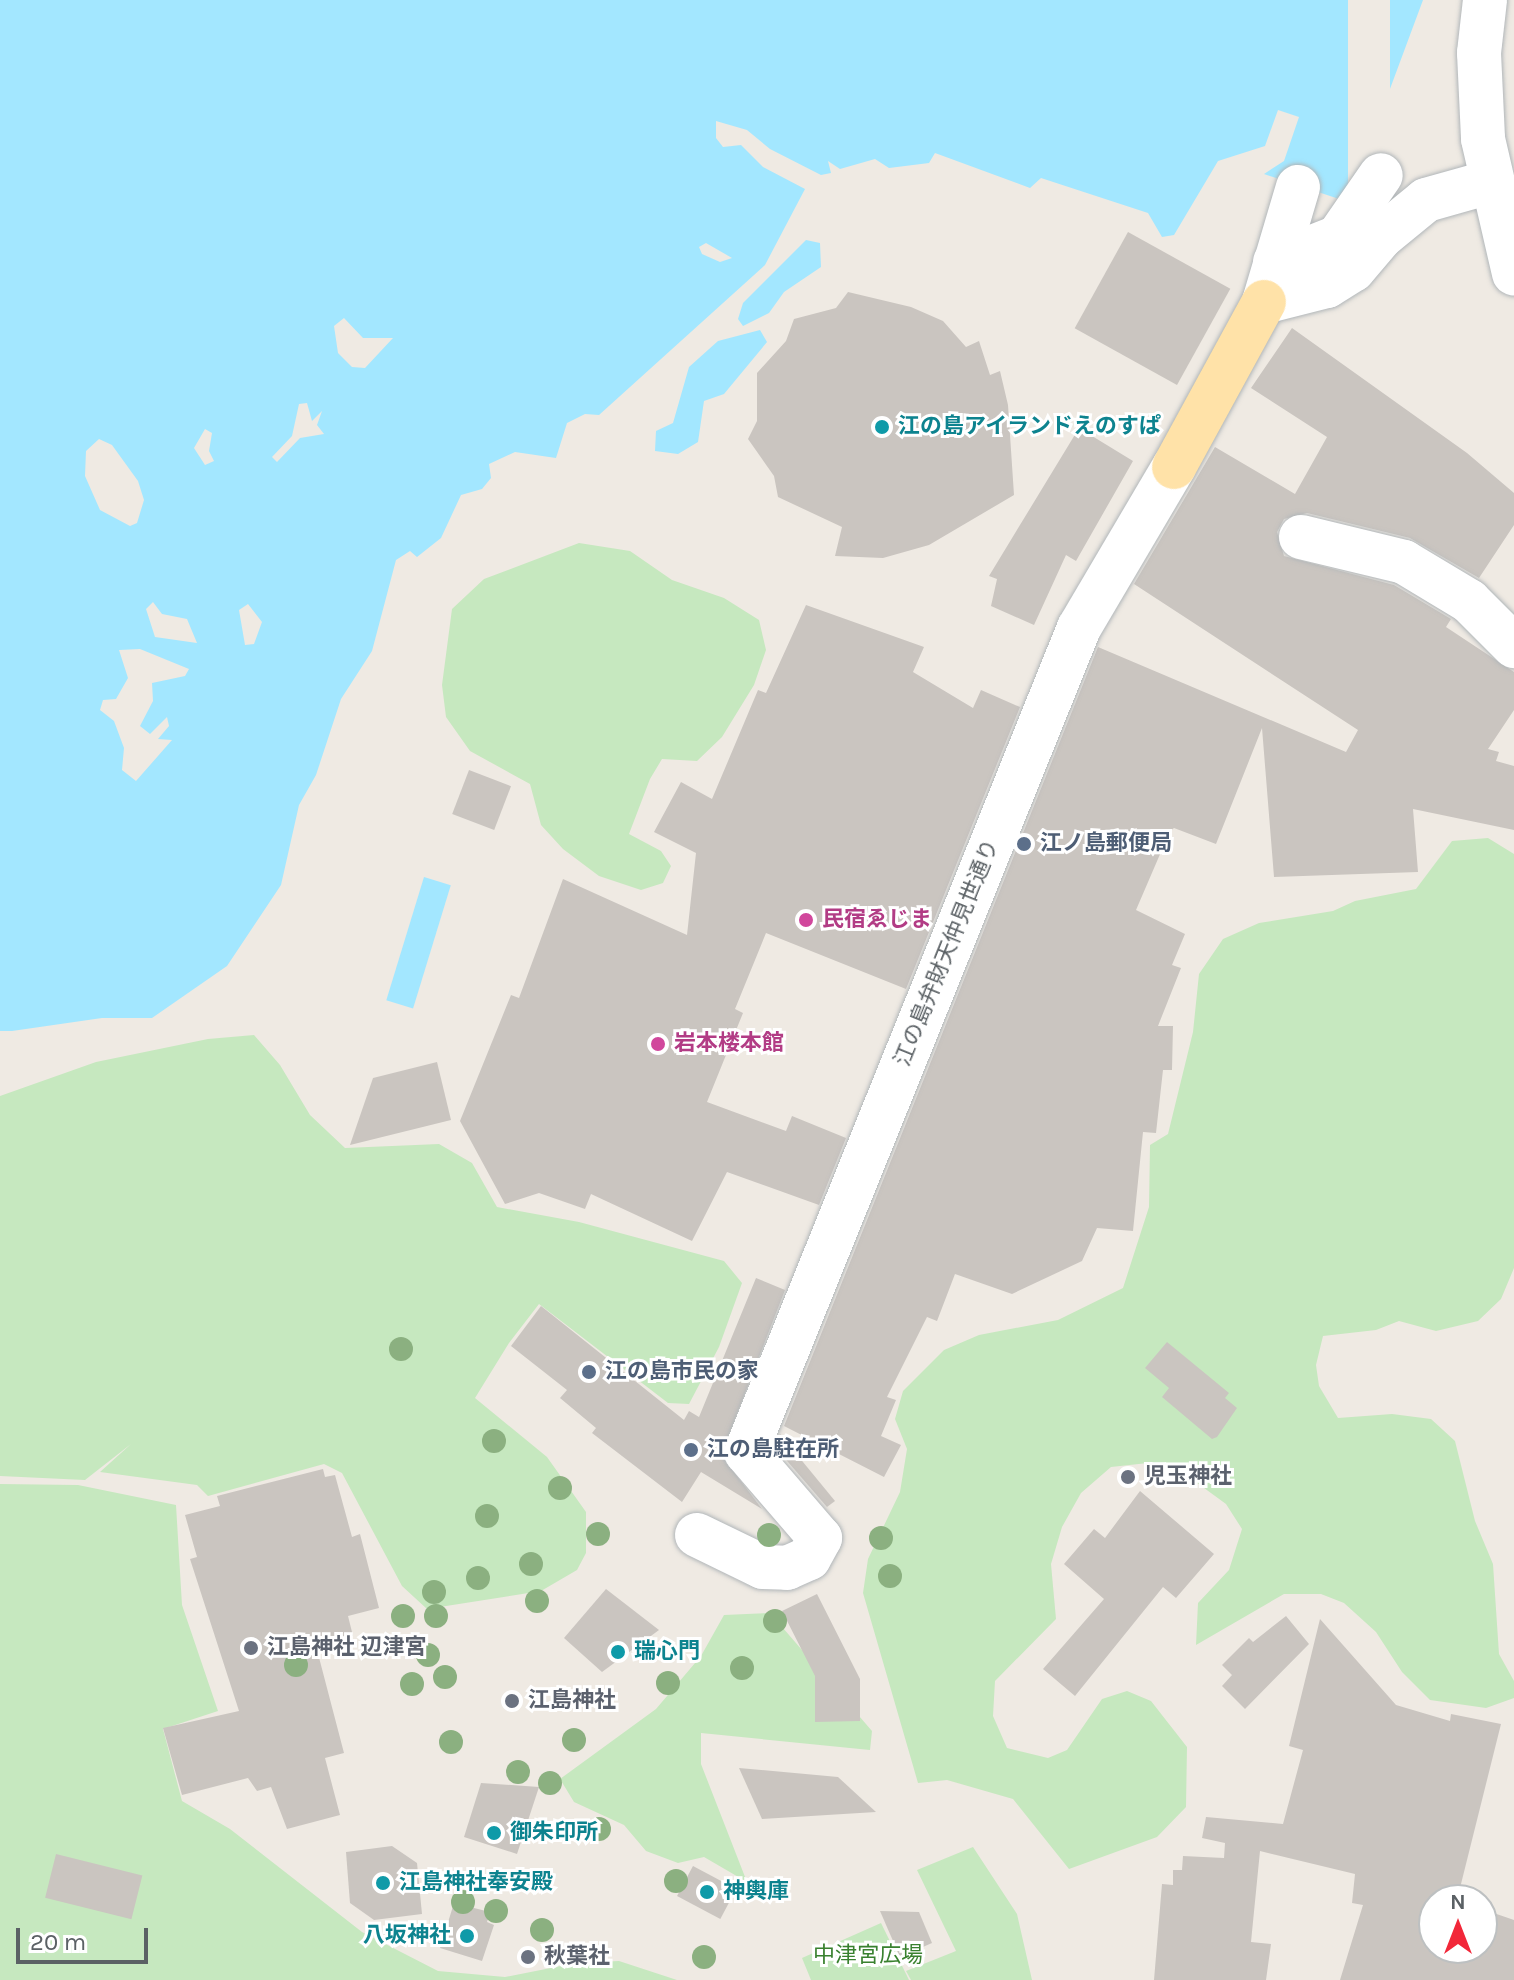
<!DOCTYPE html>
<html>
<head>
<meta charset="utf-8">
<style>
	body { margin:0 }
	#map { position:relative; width:1514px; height:1980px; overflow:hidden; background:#efeae3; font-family:Karla,"Noto Sans JP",sans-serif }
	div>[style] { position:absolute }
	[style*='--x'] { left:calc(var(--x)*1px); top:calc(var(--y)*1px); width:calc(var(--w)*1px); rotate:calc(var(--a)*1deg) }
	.green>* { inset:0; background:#c6e8bf }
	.water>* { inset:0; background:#a3e7ff; transform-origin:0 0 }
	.pier>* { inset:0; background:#efeae3; transform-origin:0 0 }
	.building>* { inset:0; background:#cac5c0; transform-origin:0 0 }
	.roads { filter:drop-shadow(0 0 2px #b1b6b9) drop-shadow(0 0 2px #b1b6b9) }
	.minor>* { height:44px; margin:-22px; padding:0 22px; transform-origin:22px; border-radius:22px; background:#fff }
	.major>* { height:44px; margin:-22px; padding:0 22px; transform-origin:22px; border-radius:22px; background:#ffe2a8 }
	.trees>* { width:24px; height:24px; margin:-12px; border-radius:50%; background:#8bb080 }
	.dots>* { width:22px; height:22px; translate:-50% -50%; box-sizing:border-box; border:4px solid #fff; border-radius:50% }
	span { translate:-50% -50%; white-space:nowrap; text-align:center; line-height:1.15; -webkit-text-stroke:6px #fff; paint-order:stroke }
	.culture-label { font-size:22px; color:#0d838f; font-weight:700 }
	.left { translate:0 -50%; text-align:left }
	.right { translate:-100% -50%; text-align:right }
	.service-label { font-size:22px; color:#4e5e75; font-weight:700 }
	.hotel-label { font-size:22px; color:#b23c85; font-weight:700 }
	.street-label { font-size:22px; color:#5b6165 }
	.worship-label { font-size:22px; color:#5b616d; font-weight:700 }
	.park-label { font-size:22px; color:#39812f }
	.north { position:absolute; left:1418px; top:1884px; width:80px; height:80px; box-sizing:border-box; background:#fff; border:2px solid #bdc0c1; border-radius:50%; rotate:0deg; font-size:22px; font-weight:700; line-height:32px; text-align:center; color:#5b6165 }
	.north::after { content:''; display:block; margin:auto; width:28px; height:36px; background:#f22739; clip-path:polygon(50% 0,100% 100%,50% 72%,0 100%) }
	.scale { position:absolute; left:16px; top:1928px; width:132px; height:36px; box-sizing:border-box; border:4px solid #5b6165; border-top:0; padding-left:10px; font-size:24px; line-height:28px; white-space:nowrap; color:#5b6165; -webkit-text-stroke:6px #fff; paint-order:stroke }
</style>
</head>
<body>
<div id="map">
	<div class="green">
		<i style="clip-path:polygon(579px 543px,630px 551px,672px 580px,724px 598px,759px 620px,766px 650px,754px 685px,722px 737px,697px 761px,662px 759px,650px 779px,629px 834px,661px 851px,671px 866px,663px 883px,641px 890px,599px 876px,563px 849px,541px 825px,530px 784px,470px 751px,446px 717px,442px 685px,452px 609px,484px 579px)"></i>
		<i style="clip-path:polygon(1488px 838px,1514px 854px,1514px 1268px,1501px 1299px,1478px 1321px,1436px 1331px,1399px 1321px,1376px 1330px,1323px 1336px,1316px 1365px,1319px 1386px,1338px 1418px,1392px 1414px,1431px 1419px,1455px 1441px,1475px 1521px,1493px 1564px,1499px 1654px,1514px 1681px,1514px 1698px,1486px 1708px,1430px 1700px,1402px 1672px,1376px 1632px,1344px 1603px,1321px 1594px,1284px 1594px,1196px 1645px,1198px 1603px,1229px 1570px,1242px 1529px,1226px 1504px,1189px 1477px,1148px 1463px,1111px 1467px,1081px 1493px,1062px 1527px,1051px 1564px,1056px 1619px,995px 1681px,993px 1716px,1007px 1748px,1048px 1758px,1067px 1750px,1102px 1699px,1127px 1691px,1151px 1701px,1187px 1747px,1186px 1807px,1157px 1837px,1069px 1869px,1013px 1799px,947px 1780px,918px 1783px,863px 1593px,868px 1559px,900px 1492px,907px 1449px,895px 1419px,903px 1391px,944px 1350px,979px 1335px,1058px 1320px,1123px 1288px,1149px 1207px,1150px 1145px,1168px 1134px,1193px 1032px,1199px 974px,1223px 939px,1259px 923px,1333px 911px,1355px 901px,1416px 889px,1452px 841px)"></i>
		<i style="clip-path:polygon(254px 1035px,280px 1065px,310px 1115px,345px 1148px,439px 1144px,472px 1163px,497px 1207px,579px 1222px,724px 1261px,742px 1283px,719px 1347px,689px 1404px,668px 1403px,539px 1304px,509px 1343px,475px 1398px,547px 1457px,586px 1512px,586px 1553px,577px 1570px,541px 1591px,427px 1609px,402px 1586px,342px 1473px,324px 1464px,208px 1496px,197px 1485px,100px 1472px,131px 1444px,85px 1480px,0 1476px,0 1096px,96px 1062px,208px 1039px)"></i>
		<i style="clip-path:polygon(0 1484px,78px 1485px,176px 1505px,182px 1605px,218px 1711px,163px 1729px,182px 1801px,230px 1829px,362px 1932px,438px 1971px,505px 1977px,576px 1963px,619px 1961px,677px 1980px,0 1980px)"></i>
		<i style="clip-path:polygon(770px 1613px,872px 1731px,870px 1750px,701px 1733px,701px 1764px,747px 1882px,704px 1857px,678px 1863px,646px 1851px,624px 1825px,574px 1802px,560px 1779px,656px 1709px,701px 1656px,724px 1615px)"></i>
		<i style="clip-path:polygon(973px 1847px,1017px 1914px,1032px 1980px,911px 1980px,906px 1971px,956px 1951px,917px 1870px)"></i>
		<i style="clip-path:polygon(881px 1923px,909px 1980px,811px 1980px,802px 1958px)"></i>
	</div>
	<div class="water">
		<i style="clip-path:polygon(evenodd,0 0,1423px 0,1348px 202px,1264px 174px,1284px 161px,1299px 117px,1278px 110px,1265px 146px,1218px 161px,1174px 235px,1162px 237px,1148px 213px,1041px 178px,1030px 188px,935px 153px,929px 163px,889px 168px,875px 159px,840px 169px,828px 161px,831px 173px,821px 175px,770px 149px,747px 130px,716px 121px,716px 138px,723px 147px,741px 145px,763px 167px,805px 189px,765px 265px,599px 415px,585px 414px,567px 423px,556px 458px,515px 452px,489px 464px,491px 478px,482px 489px,461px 495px,441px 538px,417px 557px,410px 551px,396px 560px,372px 651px,341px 699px,316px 775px,299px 805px,281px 885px,227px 966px,152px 1018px,102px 1018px,12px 1031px,0 1031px,0 0,706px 243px,732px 258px,720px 262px,702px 254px,699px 247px,706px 243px,0 0,344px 318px,363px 338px,393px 338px,365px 368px,352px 367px,338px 353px,334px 326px,344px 318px,0 0,307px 403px,312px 421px,322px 411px,317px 425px,324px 434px,300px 438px,277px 462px,272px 457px,292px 436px,299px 404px,307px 403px,0 0,205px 429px,212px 433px,209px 451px,214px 461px,205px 465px,194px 448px,205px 429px,0 0,99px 439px,112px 445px,138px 481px,144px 500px,137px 523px,130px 526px,100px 510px,85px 476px,86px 451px,99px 439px,0 0,153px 602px,162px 614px,187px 619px,197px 643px,155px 637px,146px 609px,153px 602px,0 0,248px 604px,262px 622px,254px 644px,245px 645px,239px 610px,248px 604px,0 0,140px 649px,189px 669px,185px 676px,152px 683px,153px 701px,140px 726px,150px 734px,167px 717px,169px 726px,158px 739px,172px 740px,136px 781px,122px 770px,124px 748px,114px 721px,100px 710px,103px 700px,116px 699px,128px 678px,119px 650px,140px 649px)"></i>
		<i style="clip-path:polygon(806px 240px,820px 243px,821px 267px,784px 292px,769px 313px,743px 326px,738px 319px,743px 303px)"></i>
		<i style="clip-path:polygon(760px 330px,767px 342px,724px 394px,704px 401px,698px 442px,678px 454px,655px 451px,656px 431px,673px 423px,689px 367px,718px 341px)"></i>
		<i style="left:424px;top:877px;width:28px;height:129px;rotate:17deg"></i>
	</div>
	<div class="pier">
		<i style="left:1348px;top:0;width:42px;height:192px"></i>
	</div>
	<div class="building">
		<i style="left:1128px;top:232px;width:117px;height:110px;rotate:29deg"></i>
		<i style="clip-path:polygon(848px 292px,911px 307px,943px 321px,966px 347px,979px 341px,990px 375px,1000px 371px,1008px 405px,1014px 495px,929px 545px,883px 558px,835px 556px,842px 527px,778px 497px,774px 476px,748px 439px,757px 421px,757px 373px,786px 341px,794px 319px,836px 308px)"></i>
		<i style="clip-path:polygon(1292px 328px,1467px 453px,1514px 493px,1514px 525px,1479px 578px,1410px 538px,1307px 513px,1284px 519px,1277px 532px,1284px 556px,1394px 585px,1451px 619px,1446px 627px,1514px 672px,1514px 710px,1488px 749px,1499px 752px,1496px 761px,1514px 766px,1514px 830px,1413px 809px,1418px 872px,1274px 877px,1262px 728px,1216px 844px,1174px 828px,1170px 831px,1136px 910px,1185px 934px,1172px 965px,1181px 968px,1158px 1026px,1173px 1026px,1172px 1070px,1163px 1070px,1156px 1133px,1143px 1132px,1133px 1231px,1097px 1228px,1082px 1261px,1012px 1294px,955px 1274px,937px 1321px,927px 1317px,887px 1397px,896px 1400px,881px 1436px,901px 1445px,884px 1477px,784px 1426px,1098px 647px,1346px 752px,1358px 730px,1134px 584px,1215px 447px,1295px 494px,1327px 437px,1251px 388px)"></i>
		<i style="clip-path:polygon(1079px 428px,1133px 461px,1076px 561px,1066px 555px,1034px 625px,991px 606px,997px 579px,989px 576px)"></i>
		<i style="clip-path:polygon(806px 605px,924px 647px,913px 672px,973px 708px,981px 690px,1020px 707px,906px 989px,766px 933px,735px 1009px,743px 1013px,707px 1102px,786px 1131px,792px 1116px,846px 1138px,819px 1205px,727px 1172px,692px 1241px,591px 1194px,585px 1209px,539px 1193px,505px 1204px,460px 1121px,511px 995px,519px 998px,563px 879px,687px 935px,696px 853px,654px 832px,681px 782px,712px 799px,758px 690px,766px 693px)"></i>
		<i style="left:469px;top:770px;width:45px;height:47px;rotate:21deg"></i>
		<i style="clip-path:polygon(437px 1062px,451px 1120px,350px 1145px,373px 1078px)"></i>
		<i style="clip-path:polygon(756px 1278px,785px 1290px,721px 1455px,762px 1509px,701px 1472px,682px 1502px,592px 1433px,596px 1428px,560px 1398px,567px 1390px,511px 1346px,541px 1306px,684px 1420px,689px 1411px,699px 1417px)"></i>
		<i style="clip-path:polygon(1167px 1342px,1229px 1393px,1225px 1398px,1237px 1408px,1217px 1437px,1212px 1439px,1162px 1397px,1169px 1388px,1145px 1368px)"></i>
		<i style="clip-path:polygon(780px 1434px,835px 1501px,827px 1507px,775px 1447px)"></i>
		<i style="clip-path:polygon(323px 1469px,325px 1477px,335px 1475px,352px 1537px,360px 1534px,379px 1608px,348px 1616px,353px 1636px,316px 1646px,344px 1753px,325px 1758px,340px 1815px,287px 1829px,271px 1787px,257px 1791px,248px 1778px,182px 1795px,163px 1728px,239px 1711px,190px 1559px,197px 1557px,185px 1515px,220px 1506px,217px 1496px)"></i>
		<i style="clip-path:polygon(1140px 1491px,1214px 1554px,1176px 1598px,1163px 1587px,1075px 1696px,1043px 1669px,1104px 1599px,1064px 1564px,1094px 1529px,1105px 1538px)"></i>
		<i style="clip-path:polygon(606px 1589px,659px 1630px,602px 1672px,564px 1638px)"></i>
		<i style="clip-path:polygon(817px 1594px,860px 1679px,860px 1721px,815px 1722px,815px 1676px,782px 1611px)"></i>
		<i style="clip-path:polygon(1286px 1616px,1309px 1644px,1245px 1709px,1222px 1686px,1232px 1675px,1222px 1665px,1249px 1638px,1253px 1642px)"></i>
		<i style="clip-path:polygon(1320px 1619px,1396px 1705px,1450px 1721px,1451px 1714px,1501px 1724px,1457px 1900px,1434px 1900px,1434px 1948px,1482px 1948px,1482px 1909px,1514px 1920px,1514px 1980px,1340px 1980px,1363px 1905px,1352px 1903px,1355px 1874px,1260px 1851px,1251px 1942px,1271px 1944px,1266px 1980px,1154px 1980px,1162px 1884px,1173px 1885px,1173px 1870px,1182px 1870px,1183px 1856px,1224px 1858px,1225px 1843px,1202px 1838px,1206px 1817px,1283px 1824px,1303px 1750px,1289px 1746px)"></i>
		<i style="clip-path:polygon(739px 1768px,838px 1777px,876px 1812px,762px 1819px)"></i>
		<i style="clip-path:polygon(481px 1783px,539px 1787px,517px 1854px,464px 1837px)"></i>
		<i style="clip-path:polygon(392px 1846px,417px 1863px,422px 1914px,374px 1920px,350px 1903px,346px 1852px)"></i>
		<i style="left:56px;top:1854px;width:89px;height:45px;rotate:14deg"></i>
		<i style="left:693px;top:1866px;width:49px;height:34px;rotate:28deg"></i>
		<i style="clip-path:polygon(454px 1903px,490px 1912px,487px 1922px,494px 1925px,482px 1961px,440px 1948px)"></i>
		<i style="clip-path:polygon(880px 1911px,919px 1912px,932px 1943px,900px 1957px)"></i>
	</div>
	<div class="roads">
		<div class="minor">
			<i style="--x:1485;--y:0;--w:53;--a:96.5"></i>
			<i style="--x:1479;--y:53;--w:86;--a:87.3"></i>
			<i style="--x:1483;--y:139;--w:138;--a:77"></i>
			<i style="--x:1298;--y:187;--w:120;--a:106.5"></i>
			<i style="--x:1264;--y:302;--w:65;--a:-14.3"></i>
			<i style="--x:1327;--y:286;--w:31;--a:-32"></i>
			<i style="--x:1353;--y:270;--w:43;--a:-49.7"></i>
			<i style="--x:1381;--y:237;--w:58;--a:-39.4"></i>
			<i style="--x:1426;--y:200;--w:66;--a:-15.7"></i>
			<i style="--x:1275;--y:262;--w:68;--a:-21.6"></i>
			<i style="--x:1338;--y:237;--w:75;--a:-55.3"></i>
			<i style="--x:1301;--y:537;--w:106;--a:13.6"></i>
			<i style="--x:1404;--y:562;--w:76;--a:31"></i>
			<i style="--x:1469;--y:601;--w:64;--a:45"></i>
			<i style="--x:697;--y:1535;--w:73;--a:25.9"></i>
			<i style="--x:763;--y:1567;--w:24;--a:2"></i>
			<i style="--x:787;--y:1568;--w:24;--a:-24"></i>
			<i style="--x:809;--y:1558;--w:23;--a:-61"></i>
			<i style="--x:820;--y:1538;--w:113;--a:-130.7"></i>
			<i style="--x:746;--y:1452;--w:889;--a:-68"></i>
			<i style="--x:1079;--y:628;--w:187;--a:-59.5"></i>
		</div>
		<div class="major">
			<i style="--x:1174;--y:467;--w:188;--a:-61.4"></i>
		</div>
	</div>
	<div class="trees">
		<i style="left:401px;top:1349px"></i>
		<i style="left:494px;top:1441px"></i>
		<i style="left:560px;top:1488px"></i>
		<i style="left:487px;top:1516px"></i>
		<i style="left:598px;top:1534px"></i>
		<i style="left:769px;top:1535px"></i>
		<i style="left:881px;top:1538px"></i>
		<i style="left:531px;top:1564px"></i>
		<i style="left:890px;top:1576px"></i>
		<i style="left:478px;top:1578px"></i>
		<i style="left:434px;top:1592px"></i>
		<i style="left:537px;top:1601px"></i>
		<i style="left:403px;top:1616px"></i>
		<i style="left:436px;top:1616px"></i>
		<i style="left:775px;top:1621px"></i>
		<i style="left:428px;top:1655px"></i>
		<i style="left:296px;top:1665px"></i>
		<i style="left:742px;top:1668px"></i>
		<i style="left:445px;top:1677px"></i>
		<i style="left:668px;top:1683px"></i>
		<i style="left:412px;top:1684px"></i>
		<i style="left:574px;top:1740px"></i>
		<i style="left:451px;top:1742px"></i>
		<i style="left:518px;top:1772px"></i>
		<i style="left:550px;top:1783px"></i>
		<i style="left:599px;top:1829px"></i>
		<i style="left:676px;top:1881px"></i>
		<i style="left:463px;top:1902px"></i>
		<i style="left:496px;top:1911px"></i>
		<i style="left:542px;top:1930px"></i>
		<i style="left:704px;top:1957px"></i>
	</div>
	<div class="dots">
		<i style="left:882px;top:427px;background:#0f9aa8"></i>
		<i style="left:1024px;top:844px;background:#5c6f8a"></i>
		<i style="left:806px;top:920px;background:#d1479c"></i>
		<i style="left:658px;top:1044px;background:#d1479c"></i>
		<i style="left:589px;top:1372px;background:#5c6f8a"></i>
		<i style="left:691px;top:1450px;background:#5c6f8a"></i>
		<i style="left:1128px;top:1477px;background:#6b7280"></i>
		<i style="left:251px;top:1648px;background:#6b7280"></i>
		<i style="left:618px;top:1652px;background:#0f9aa8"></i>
		<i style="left:512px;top:1701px;background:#6b7280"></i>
		<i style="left:494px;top:1833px;background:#0f9aa8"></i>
		<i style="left:383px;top:1883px;background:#0f9aa8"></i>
		<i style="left:707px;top:1892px;background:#0f9aa8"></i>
		<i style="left:467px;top:1936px;background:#0f9aa8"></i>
		<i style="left:528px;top:1957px;background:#6b7280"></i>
	</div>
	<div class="culture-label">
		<span class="left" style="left:898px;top:427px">江の島アイランドえのすぱ</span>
		<span class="left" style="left:634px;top:1652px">瑞心門</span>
		<span class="left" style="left:510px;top:1833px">御朱印所</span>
		<span class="left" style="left:399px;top:1883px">江島神社奉安殿</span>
		<span class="left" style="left:723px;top:1892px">神輿庫</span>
		<span class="right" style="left:451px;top:1936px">八坂神社</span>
	</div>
	<div class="service-label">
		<span class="left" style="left:1040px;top:844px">江ノ島郵便局</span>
		<span class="left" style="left:605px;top:1372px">江の島市民の家</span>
		<span class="left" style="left:707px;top:1450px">江の島駐在所</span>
	</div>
	<div class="hotel-label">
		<span class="left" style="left:822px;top:920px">民宿ゑじま</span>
		<span class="left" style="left:674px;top:1044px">岩本楼本館</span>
	</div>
	<div class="street-label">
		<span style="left:947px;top:953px;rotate:-68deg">江の島弁財天仲見世通り</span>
	</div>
	<div class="worship-label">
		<span class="left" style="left:1144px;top:1477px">児玉神社</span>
		<span class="left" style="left:267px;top:1648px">江島神社 辺津宮</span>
		<span class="left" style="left:528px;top:1701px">江島神社</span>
		<span class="left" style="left:544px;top:1957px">秋葉社</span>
	</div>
	<div class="park-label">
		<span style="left:868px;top:1956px">中津宮広場</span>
	</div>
	<div class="north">N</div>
	<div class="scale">20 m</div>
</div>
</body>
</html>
